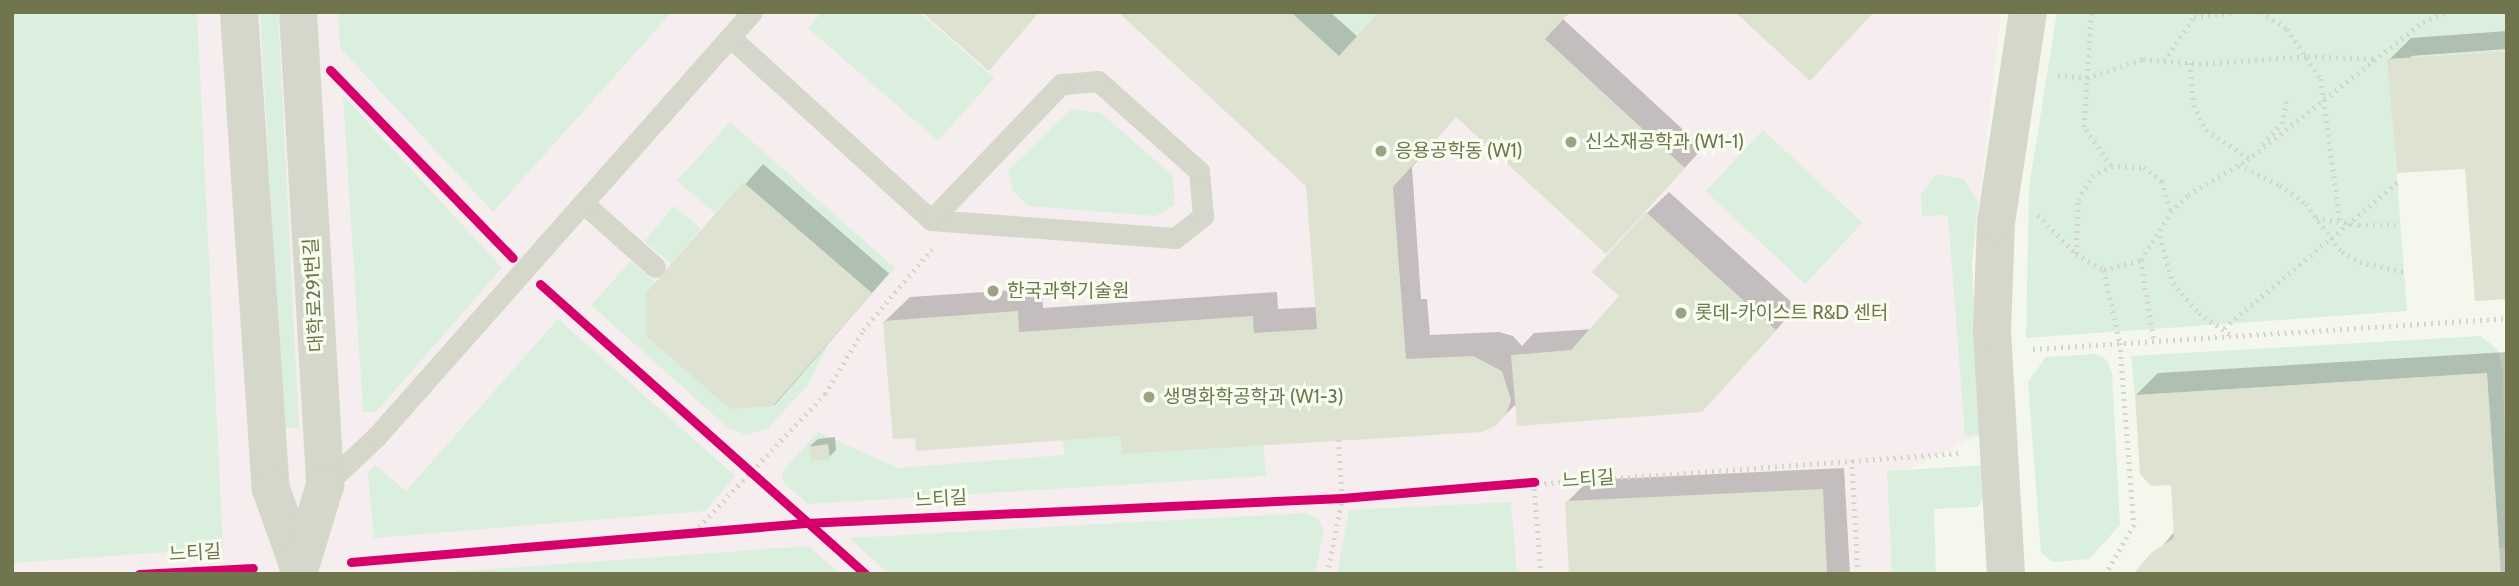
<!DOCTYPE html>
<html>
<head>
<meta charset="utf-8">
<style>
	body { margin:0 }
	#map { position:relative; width:2519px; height:586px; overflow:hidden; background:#f3f7ec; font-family:Cabin,"Noto Sans KR",sans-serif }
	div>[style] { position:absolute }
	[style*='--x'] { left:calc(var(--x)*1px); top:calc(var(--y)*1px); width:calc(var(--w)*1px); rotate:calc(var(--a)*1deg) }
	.education>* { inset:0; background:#f6edee }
	.green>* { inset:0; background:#dbefdf; transform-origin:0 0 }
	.shadow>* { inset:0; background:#0003; transform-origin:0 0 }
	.building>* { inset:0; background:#dde2d1; transform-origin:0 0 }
	.path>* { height:4.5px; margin-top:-2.25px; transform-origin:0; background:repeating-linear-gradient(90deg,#d4d6ca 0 2px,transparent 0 7px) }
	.lane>* { height:21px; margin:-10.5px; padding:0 10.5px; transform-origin:10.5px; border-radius:10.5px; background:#d5d7cb }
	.street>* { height:38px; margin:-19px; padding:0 19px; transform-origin:19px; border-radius:19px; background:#d5d7cb }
	.cycleway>* { height:9px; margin:-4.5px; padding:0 4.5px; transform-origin:4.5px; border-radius:4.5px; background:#d6006c }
	.dots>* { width:19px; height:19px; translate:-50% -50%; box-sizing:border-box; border:4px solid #f8feef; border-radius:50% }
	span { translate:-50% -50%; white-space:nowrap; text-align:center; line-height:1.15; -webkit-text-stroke:6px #f8feef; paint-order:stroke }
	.poi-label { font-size:19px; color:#70754d }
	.left { translate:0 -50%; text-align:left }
	.street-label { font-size:19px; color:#70754d }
	.frame { position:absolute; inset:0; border:14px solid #70754d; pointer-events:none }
</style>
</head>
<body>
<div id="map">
	<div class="education">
		<i style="clip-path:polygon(12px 12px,2001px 12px,1972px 264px,1980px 435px,1908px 469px,1909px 574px,12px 574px)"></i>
	</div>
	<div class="green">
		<i style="clip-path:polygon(12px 12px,197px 12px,223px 548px,12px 563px)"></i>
		<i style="clip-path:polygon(260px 12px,278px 12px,299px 428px,284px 428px)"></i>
		<i style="clip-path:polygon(338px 12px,672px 12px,493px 212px,340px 48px)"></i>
		<i style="clip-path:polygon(822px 12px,919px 12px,994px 78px,938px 141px,808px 28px)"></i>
		<i style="clip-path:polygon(1291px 12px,1379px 12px,1339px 56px)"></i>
		<i style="clip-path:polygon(2057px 12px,2507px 12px,2507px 51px,2388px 59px,2407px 311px,2026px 338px,2029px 188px)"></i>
		<i style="clip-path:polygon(343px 95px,502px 268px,376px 412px,363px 412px)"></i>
		<i style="clip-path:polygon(1072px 109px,1101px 113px,1173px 176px,1175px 205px,1156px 216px,1028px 206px,1013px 191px,1008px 170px)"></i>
		<i style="clip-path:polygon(730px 122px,895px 268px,872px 293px,743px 182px,715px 213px,677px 181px)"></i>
		<i style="left:1763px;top:130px;width:136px;height:84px;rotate:43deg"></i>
		<i style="clip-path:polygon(1936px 174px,1964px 179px,1978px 202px,1972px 264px,1980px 435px,1965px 436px,1948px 215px,1922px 216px,1921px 194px)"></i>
		<i style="left:674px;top:206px;width:35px;height:46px;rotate:40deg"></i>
		<i style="clip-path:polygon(631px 261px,655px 282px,646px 293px,646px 336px,731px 409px,773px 406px,831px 339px,808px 385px,767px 429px,746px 435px,727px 427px,591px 305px)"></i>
		<i style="clip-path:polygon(558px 319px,735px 476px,705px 511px,374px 538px,368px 473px,375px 465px,406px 491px)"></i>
		<i style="clip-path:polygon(2481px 336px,2498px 350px,2503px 371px,2507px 548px,2499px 548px,2487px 373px,2135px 395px,2131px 356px)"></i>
		<i style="clip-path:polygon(2095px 354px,2107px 360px,2112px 373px,2120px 525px,2089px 559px,2053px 562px,2041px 553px,2028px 382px,2046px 357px)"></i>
		<i style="clip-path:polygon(818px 432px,898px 468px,1064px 455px,1063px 440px,1120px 436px,1122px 454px,1263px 444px,1266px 476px,808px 504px,783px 482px,782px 472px)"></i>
		<i style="clip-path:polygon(1985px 465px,1985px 497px,1977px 507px,1934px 509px,1936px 574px,1892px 574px,1887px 471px)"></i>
		<i style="clip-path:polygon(1511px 502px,1517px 574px,1337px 574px,1349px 510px)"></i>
		<i style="clip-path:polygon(1305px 513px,1317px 518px,1324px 530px,1315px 574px,889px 574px,849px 538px)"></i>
		<i style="clip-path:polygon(808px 546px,841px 574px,425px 574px)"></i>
	</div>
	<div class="shadow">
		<i style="clip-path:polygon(1121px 12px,1330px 12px,1359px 38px,1563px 19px,1703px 148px,1625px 233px,1457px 115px,1412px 167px,1421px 299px,1427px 299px,1430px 335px,1499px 332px,1513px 336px,1522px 346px,1534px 333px,1592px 329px,1621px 296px,1646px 214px,1669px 192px,1797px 307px,1724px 387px,1517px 403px,1496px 424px,917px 436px,885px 321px,910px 297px,1042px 288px,1043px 308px,1277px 292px,1278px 309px,1317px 307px,1307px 185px)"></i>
		<i style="clip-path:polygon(2507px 31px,2507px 49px,2411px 56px,2466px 167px,2389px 60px,2411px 38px)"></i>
		<i style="left:763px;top:164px;width:167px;height:174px;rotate:41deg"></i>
		<i style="clip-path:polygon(2507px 352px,2507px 574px,2139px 574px,2175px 531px,2173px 483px,2136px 395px,2158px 373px)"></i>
		<i style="clip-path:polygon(835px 437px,836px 450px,829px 457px,810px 446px,818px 439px)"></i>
		<i style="clip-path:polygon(1844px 468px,1850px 574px,1570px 574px,1567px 502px,1589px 480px)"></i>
	</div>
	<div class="building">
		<i style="clip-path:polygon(922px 12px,1039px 12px,989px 71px)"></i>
		<i style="clip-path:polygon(1118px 12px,1291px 12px,1339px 56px,1379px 12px,1570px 12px,1545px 39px,1685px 168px,1606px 254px,1456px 117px,1393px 187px,1406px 359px,1473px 356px,1502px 371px,1511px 400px,1507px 412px,1497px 425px,1482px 432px,1122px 454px,1120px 436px,916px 451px,915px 438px,893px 439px,883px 321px,1018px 311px,1019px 332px,1253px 316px,1254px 333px,1317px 329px,1306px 186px)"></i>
		<i style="clip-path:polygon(1735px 12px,1874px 12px,1810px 81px)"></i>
		<i style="clip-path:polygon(2507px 51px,2507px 299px,2475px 301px,2465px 169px,2397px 173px,2387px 59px)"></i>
		<i style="clip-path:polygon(743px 182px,872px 293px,773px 406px,730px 409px,646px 336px,646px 293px)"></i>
		<i style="clip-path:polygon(1646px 212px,1776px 330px,1702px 412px,1517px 426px,1511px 355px,1571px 350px,1619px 296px,1592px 272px)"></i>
		<i style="clip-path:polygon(2487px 373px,2501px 574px,2133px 574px,2151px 553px,2174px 538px,2171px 485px,2151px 486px,2140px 474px,2135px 395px)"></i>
		<i style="left:828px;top:444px;width:15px;height:19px;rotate:82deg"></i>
		<i style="clip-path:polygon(1823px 489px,1827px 574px,1569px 574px,1565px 501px)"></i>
	</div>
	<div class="path">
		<i style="--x:2261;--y:12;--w:31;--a:33"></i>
		<i style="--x:2287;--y:29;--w:60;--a:55.8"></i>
		<i style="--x:2321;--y:79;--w:144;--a:82.4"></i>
		<i style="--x:2164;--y:61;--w:53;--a:-55.7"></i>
		<i style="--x:2194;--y:17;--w:42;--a:-6.8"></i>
		<i style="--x:2190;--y:63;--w:42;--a:84.6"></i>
		<i style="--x:2194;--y:105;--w:28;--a:64"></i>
		<i style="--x:2206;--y:130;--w:51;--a:33.1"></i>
		<i style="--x:2058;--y:75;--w:29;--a:6"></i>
		<i style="--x:2087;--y:78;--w:59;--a:-18.7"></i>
		<i style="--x:2143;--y:59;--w:56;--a:5.1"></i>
		<i style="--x:2199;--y:64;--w:109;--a:-4.2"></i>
		<i style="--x:2308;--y:56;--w:66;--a:2.6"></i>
		<i style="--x:342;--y:83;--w:229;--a:45.7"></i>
		<i style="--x:2262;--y:144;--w:28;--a:-45"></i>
		<i style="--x:2282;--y:124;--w:27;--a:-80"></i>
		<i style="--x:2239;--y:165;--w:46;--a:26"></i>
		<i style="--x:2280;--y:185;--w:32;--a:36"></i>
		<i style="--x:2306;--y:204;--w:60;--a:53.1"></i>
		<i style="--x:2342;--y:252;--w:21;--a:29"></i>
		<i style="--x:2360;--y:262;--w:45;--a:12.8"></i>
		<i style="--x:2111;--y:166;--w:33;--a:2"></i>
		<i style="--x:2144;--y:167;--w:23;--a:38"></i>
		<i style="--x:2162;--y:181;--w:32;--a:74"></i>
		<i style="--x:2038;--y:215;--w:54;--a:45.7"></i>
		<i style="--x:2076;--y:254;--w:32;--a:30"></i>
		<i style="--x:2104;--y:270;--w:38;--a:-15"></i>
		<i style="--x:2141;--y:260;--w:57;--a:-58"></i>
		<i style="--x:2171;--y:212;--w:24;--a:-45"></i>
		<i style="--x:2188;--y:195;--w:69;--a:-30.7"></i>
		<i style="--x:2247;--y:160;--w:224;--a:-38.1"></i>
		<i style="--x:2423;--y:22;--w:25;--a:-23"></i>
		<i style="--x:2316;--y:218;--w:44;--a:9.2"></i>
		<i style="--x:2359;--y:225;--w:42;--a:0"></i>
		<i style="--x:2160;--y:236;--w:49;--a:74.5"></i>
		<i style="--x:2173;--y:283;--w:40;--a:49"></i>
		<i style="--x:2199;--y:313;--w:39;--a:35"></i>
		<i style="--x:2076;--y:254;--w:54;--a:-87.9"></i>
		<i style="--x:2078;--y:200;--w:28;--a:-60"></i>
		<i style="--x:2092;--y:176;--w:21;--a:-28"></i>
		<i style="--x:2111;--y:166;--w:47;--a:-124.7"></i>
		<i style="--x:2084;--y:127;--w:115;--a:-86.5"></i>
		<i style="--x:2141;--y:260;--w:82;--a:80.9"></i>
		<i style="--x:2104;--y:270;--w:75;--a:77.6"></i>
		<i style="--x:2120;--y:343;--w:183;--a:85.6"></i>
		<i style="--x:2134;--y:525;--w:56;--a:119.7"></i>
		<i style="--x:547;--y:290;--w:426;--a:41.8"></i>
		<i style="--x:2224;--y:328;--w:227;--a:-40"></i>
		<i style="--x:2033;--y:349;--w:475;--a:-3.7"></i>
		<i style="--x:1852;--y:460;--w:114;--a:87"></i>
		<i style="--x:1534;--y:482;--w:92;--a:85.6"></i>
		<i style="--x:694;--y:532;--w:190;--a:-46.5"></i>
		<i style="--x:825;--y:394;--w:74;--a:-59.3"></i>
		<i style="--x:863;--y:330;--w:106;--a:-49.6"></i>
		<i style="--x:351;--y:562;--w:456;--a:-4.9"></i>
		<i style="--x:805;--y:523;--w:538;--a:-2.67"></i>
		<i style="--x:1342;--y:498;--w:620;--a:-4.16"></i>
		<i style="--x:139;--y:574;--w:114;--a:-3"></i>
		<i style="--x:1327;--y:574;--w:77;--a:-78.8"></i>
		<i style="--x:1342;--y:498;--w:58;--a:-93.9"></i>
	</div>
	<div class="lane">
		<i style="--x:730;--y:37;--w:272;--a:42.3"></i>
		<i style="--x:931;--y:220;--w:245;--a:4.2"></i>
		<i style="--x:1175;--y:238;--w:36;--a:-38"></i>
		<i style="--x:1203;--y:216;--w:45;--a:-95.1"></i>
		<i style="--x:1199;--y:171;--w:135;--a:-138.3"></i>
		<i style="--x:1098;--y:81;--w:37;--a:175"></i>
		<i style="--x:1061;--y:84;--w:188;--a:133.7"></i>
		<i style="--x:583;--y:203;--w:96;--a:41.6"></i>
		<i style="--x:325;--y:485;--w:70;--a:-43.3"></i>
		<i style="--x:376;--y:437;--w:567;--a:-48.5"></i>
	</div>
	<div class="street">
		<i style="--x:239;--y:12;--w:478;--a:86.2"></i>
		<i style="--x:271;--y:489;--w:81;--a:70.4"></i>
		<i style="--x:298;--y:12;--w:474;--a:86.7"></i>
		<i style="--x:325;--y:485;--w:93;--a:106.9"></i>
		<i style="--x:2006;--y:574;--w:243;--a:-93.3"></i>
		<i style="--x:1992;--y:331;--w:108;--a:-87.9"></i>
		<i style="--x:1996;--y:223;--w:213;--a:-81.4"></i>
	</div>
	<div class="cycleway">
		<i style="--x:330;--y:70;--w:262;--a:45.8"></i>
		<i style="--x:540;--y:284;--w:436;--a:41.7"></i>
		<i style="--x:351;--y:562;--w:456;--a:-4.9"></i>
		<i style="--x:805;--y:523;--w:538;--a:-2.67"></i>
		<i style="--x:1342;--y:498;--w:193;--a:-4.8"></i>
		<i style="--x:139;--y:574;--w:114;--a:-3"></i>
	</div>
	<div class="dots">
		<i style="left:1571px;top:142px;background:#9ea285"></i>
		<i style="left:1381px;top:151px;background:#9ea285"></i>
		<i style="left:993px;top:291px;background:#9ea285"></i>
		<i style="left:1681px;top:313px;background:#9ea285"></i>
		<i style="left:1149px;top:397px;background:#9ea285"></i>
	</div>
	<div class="poi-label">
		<span class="left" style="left:1585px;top:142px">신소재공학과 (W1-1)</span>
		<span class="left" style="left:1395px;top:151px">응용공학동 (W1)</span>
		<span class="left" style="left:1007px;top:291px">한국과학기술원</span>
		<span class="left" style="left:1695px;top:313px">롯데-카이스트 R&amp;D 센터</span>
		<span class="left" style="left:1163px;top:397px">생명화학공학과 (W1-3)</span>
	</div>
	<div class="street-label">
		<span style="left:314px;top:295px;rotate:-93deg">대학로291번길</span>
		<span style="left:1588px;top:479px;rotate:-4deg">느티길</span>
		<span style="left:941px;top:499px;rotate:-3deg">느티길</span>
		<span style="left:195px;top:553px;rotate:-3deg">느티길</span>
	</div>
	<div class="frame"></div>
</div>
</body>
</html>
